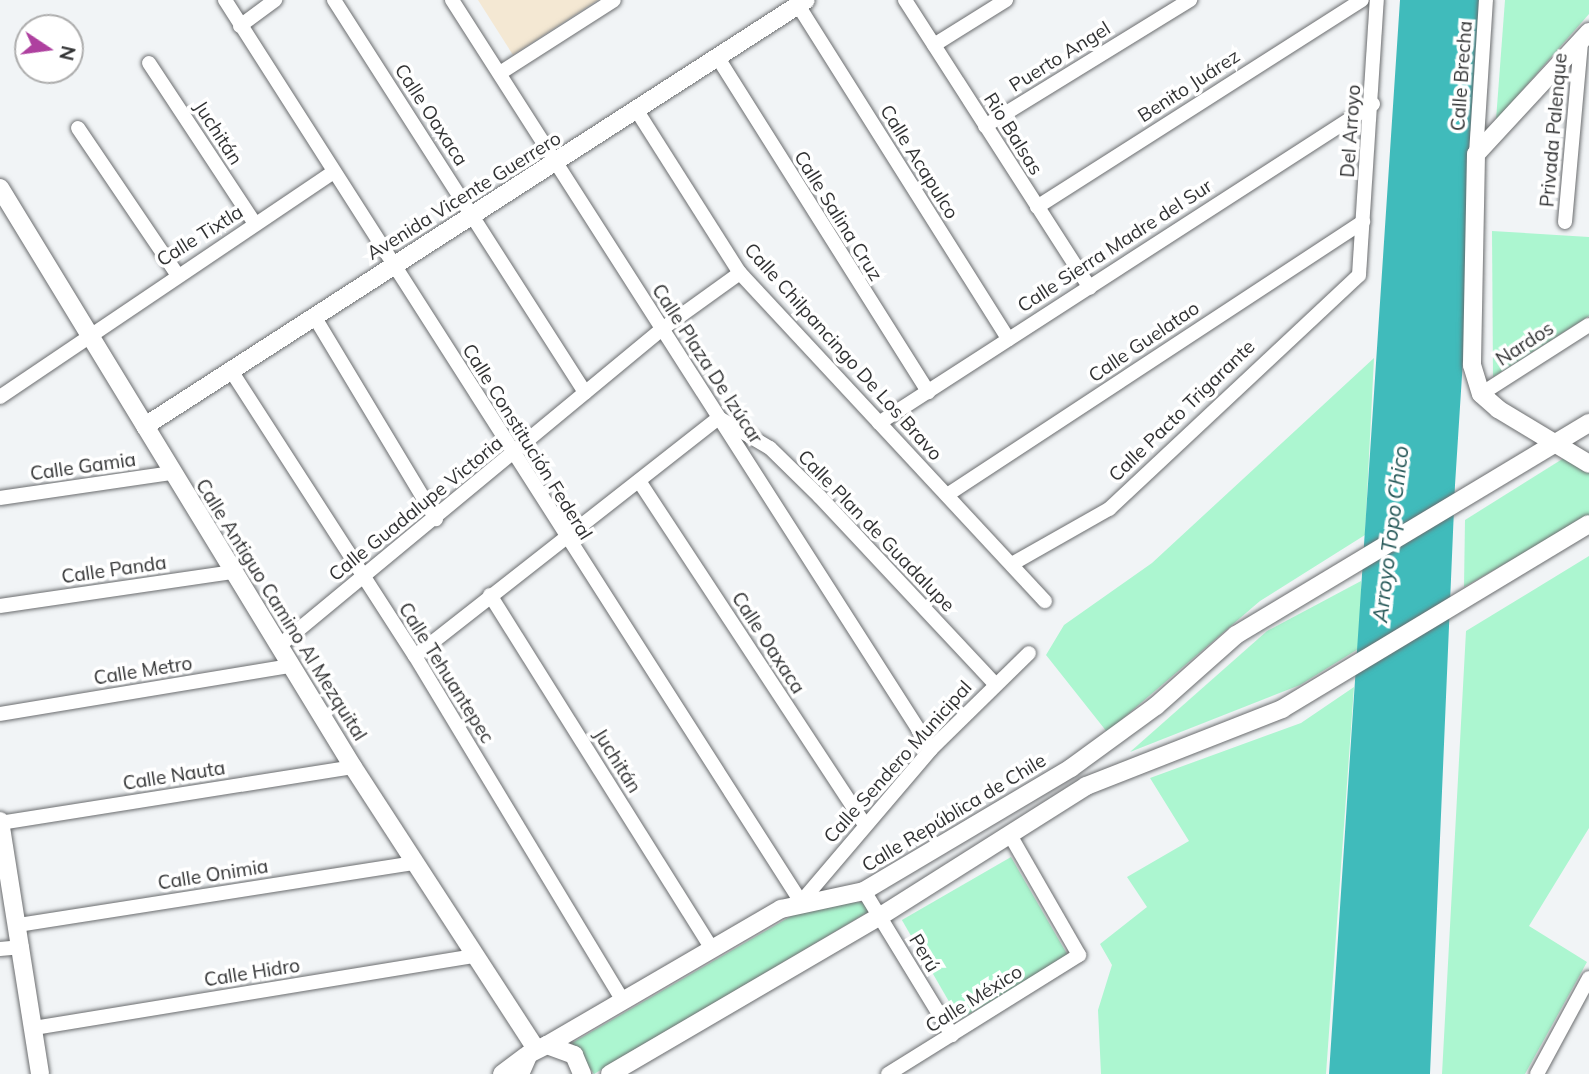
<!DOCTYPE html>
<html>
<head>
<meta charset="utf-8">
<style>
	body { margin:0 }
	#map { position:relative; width:1589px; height:1074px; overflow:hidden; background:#f1f4f6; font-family:Mulish,sans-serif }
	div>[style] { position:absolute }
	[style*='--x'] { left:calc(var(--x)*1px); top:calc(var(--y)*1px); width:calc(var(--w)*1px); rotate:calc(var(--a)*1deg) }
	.education>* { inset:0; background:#f4e8d3 }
	.green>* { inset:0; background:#acf6d0; transform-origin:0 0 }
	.water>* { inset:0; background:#40bbbb }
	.roads { filter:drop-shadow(0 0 2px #6b6d6f) drop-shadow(0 0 2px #6b6d6f) }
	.minor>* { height:14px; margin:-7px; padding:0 7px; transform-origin:7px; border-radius:7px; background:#fff }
	.tertiary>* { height:18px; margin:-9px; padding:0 9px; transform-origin:9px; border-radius:9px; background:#fff }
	span { translate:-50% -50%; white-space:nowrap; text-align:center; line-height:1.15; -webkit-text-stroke:7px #fff; paint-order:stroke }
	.street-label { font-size:19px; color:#313233 }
	.water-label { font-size:21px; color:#235656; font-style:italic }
	.north { position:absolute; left:14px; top:14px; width:70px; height:70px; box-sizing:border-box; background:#fff; border:2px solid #adadad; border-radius:50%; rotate:103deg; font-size:19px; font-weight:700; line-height:28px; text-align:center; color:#313233 }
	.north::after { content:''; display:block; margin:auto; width:24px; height:32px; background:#ae409f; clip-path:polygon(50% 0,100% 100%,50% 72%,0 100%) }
</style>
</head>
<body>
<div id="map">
	<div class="education">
		<i style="clip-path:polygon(478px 0,598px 0,513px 55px)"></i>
	</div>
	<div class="green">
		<i style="clip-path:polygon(1505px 0,1589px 0,1589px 14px,1496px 120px)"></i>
		<i style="clip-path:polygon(1492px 231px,1589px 237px,1589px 316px,1493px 377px)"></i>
		<i style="clip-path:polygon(1374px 358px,1365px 535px,1260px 601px,1107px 732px,1046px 655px,1064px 625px,1152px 563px)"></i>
		<i style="clip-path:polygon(1564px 458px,1589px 473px,1589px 516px,1464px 587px,1465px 520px)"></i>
		<i style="clip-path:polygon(1589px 556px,1589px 828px,1529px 926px,1587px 962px,1525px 1074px,1442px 1074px,1466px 631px)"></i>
		<i style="clip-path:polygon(1361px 581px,1363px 646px,1300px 685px,1130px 752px,1267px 631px)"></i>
		<i style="clip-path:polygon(1354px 687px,1326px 1074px,1101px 1074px,1098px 1010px,1112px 965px,1100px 944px,1147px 907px,1127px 877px,1189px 841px,1150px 778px,1301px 723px)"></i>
		<i style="left:1011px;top:857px;width:115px;height:126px;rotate:60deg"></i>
		<i style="clip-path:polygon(864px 902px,868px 912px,594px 1074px,572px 1043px,812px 904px)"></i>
	</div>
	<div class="water">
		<i style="clip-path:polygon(1400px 0,1486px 0,1455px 485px,1430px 1074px,1329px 1074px)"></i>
	</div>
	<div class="roads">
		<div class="minor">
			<i style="--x:225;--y:0;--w:1070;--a:57.44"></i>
			<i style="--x:801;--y:902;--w:201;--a:-49.6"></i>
			<i style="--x:931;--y:749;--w:137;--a:-44.4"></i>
			<i style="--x:334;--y:0;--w:466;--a:57.4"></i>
			<i style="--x:452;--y:0;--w:889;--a:57.4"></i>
			<i style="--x:905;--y:0;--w:342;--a:57.3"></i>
			<i style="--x:798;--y:5;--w:395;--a:57.8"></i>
			<i style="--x:240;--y:26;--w:44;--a:-36.6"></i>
			<i style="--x:934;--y:45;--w:85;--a:-32"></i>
			<i style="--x:718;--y:58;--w:395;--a:57.8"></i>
			<i style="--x:149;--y:63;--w:193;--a:56.6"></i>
			<i style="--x:500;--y:73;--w:135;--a:-32.6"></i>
			<i style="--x:637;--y:111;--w:192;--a:57.6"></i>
			<i style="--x:740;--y:273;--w:448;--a:47.1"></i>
			<i style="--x:985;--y:126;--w:241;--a:-31.6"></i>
			<i style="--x:78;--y:128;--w:175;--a:55.9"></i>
			<i style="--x:1476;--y:154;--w:154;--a:-86.3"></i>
			<i style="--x:1037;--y:207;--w:385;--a:-32.5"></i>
			<i style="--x:1565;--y:222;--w:182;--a:-84.9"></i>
			<i style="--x:314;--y:316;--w:237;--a:59"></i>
			<i style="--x:230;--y:369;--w:341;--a:57.2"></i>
			<i style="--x:415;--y:656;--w:403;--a:58.9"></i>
			<i style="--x:1481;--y:394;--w:128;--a:-32.6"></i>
			<i style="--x:0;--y:397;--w:400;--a:-34"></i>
			<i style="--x:879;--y:423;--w:588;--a:-32.85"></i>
			<i style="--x:639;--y:481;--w:412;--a:56.7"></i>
			<i style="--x:947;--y:495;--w:498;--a:-33.3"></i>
			<i style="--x:0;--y:498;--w:174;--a:-8.3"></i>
			<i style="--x:1012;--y:564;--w:112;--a:-29.6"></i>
			<i style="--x:1109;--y:509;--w:342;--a:-43.1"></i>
			<i style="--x:1359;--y:275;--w:276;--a:-86.3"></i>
			<i style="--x:490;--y:595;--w:418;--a:57.9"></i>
			<i style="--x:0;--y:606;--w:236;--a:-8.3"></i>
			<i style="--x:280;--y:645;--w:496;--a:-39.6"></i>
			<i style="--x:662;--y:329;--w:96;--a:-35.7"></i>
			<i style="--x:415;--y:656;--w:386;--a:-38.1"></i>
			<i style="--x:719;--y:418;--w:59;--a:30.5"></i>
			<i style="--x:770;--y:448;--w:70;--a:44.4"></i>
			<i style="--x:820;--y:497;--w:256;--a:46.9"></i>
			<i style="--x:0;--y:714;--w:295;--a:-9.4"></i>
			<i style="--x:0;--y:823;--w:357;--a:-9"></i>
			<i style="--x:864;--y:891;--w:169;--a:58.6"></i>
			<i style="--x:18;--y:925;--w:401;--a:-8.9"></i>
			<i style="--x:0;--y:949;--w:22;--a:-5"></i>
			<i style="--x:34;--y:1028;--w:448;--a:-9.3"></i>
			<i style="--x:888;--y:1074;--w:225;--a:-31.9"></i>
			<i style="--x:1079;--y:955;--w:138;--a:-119.9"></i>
			<i style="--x:1537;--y:1074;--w:109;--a:-61.6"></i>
		</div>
		<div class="tertiary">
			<i style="--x:1589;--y:32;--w:166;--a:132.8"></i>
			<i style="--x:1476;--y:154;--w:211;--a:91.1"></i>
			<i style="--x:1472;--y:365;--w:30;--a:73"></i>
			<i style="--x:1481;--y:394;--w:23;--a:41"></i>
			<i style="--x:1498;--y:409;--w:106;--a:31.1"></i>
			<i style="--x:0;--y:188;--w:678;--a:58.63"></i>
			<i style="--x:353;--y:767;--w:336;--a:57"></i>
			<i style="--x:145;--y:426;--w:786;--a:-32.8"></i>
			<i style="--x:0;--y:821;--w:256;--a:81"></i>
			<i style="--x:547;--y:1045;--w:271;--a:-30.2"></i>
			<i style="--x:781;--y:909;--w:85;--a:-12.2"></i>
			<i style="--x:864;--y:891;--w:241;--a:-30.7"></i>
			<i style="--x:1071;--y:768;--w:105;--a:-36.1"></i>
			<i style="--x:1156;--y:706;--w:107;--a:-41.6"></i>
			<i style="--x:1236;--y:635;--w:412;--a:-31"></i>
			<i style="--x:502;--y:1074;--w:30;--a:-37"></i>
			<i style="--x:520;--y:1074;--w:22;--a:-66"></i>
			<i style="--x:529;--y:1054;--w:20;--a:-27"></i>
			<i style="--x:547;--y:1045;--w:29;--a:20"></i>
			<i style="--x:574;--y:1055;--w:21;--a:67"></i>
			<i style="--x:610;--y:1074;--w:311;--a:-30.3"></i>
			<i style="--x:879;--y:917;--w:245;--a:-32.3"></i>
			<i style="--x:1086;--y:786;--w:211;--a:-21.4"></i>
			<i style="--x:1282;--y:709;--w:358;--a:-31.1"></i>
		</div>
	</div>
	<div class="street-label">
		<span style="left:1060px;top:57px;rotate:-32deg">Puerto Angel</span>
		<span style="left:1462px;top:76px;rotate:-86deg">Calle Brecha</span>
		<span style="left:1189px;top:86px;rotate:-33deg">Benito Juárez</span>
		<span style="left:431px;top:115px;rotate:57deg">Calle Oaxaca</span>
		<span style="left:1554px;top:130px;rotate:-85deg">Privada Palenque</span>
		<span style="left:1351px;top:131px;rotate:-86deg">Del Arroyo</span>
		<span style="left:218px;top:133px;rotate:57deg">Juchitán</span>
		<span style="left:1013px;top:134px;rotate:58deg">Rio Balsas</span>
		<span style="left:919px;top:162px;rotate:58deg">Calle Acapulco</span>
		<span style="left:464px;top:196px;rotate:-32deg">Avenida Vicente Guerrero</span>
		<span style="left:838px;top:216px;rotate:58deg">Calle Salina Cruz</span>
		<span style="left:200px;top:236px;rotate:-32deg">Calle Tixtla</span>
		<span style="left:1115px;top:246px;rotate:-33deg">Calle Sierra Madre del Sur</span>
		<span style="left:1144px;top:342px;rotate:-34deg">Calle Guelatao</span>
		<span style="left:1525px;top:344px;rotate:-33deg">Nardos</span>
		<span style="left:843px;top:352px;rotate:48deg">Calle Chilpancingo De Los Bravo</span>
		<span style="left:707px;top:364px;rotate:57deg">Calle Plaza De Izúcar</span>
		<span style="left:1182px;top:411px;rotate:-44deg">Calle Pacto Trigarante</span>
		<span style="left:527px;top:442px;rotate:58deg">Calle Constitución Federal</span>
		<span style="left:83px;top:467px;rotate:-8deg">Calle Gamia</span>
		<span style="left:416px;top:509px;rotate:-39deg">Calle Guadalupe Victoria</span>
		<span style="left:876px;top:531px;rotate:46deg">Calle Plan de Guadalupe</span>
		<span style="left:114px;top:570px;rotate:-8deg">Calle Panda</span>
		<span style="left:281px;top:610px;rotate:58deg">Calle Antiguo Camino Al Mezquital</span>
		<span style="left:768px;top:643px;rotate:57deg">Calle Oaxaca</span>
		<span style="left:143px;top:671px;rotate:-9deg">Calle Metro</span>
		<span style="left:446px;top:673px;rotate:58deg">Calle Tehuantepec</span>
		<span style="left:617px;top:761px;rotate:58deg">Juchitán</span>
		<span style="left:898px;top:762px;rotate:-48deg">Calle Sendero Municipal</span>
		<span style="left:174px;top:776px;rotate:-9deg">Calle Nauta</span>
		<span style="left:954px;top:813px;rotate:-31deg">Calle República de Chile</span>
		<span style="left:213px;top:875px;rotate:-9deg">Calle Onimia</span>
		<span style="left:924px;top:953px;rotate:59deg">Perú</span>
		<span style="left:252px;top:973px;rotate:-9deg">Calle Hidro</span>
		<span style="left:974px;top:999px;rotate:-32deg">Calle México</span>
	</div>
	<div class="water-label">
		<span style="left:1390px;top:534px;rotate:-83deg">Arroyo Topo Chico</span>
	</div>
	<div class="north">N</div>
</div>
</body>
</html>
